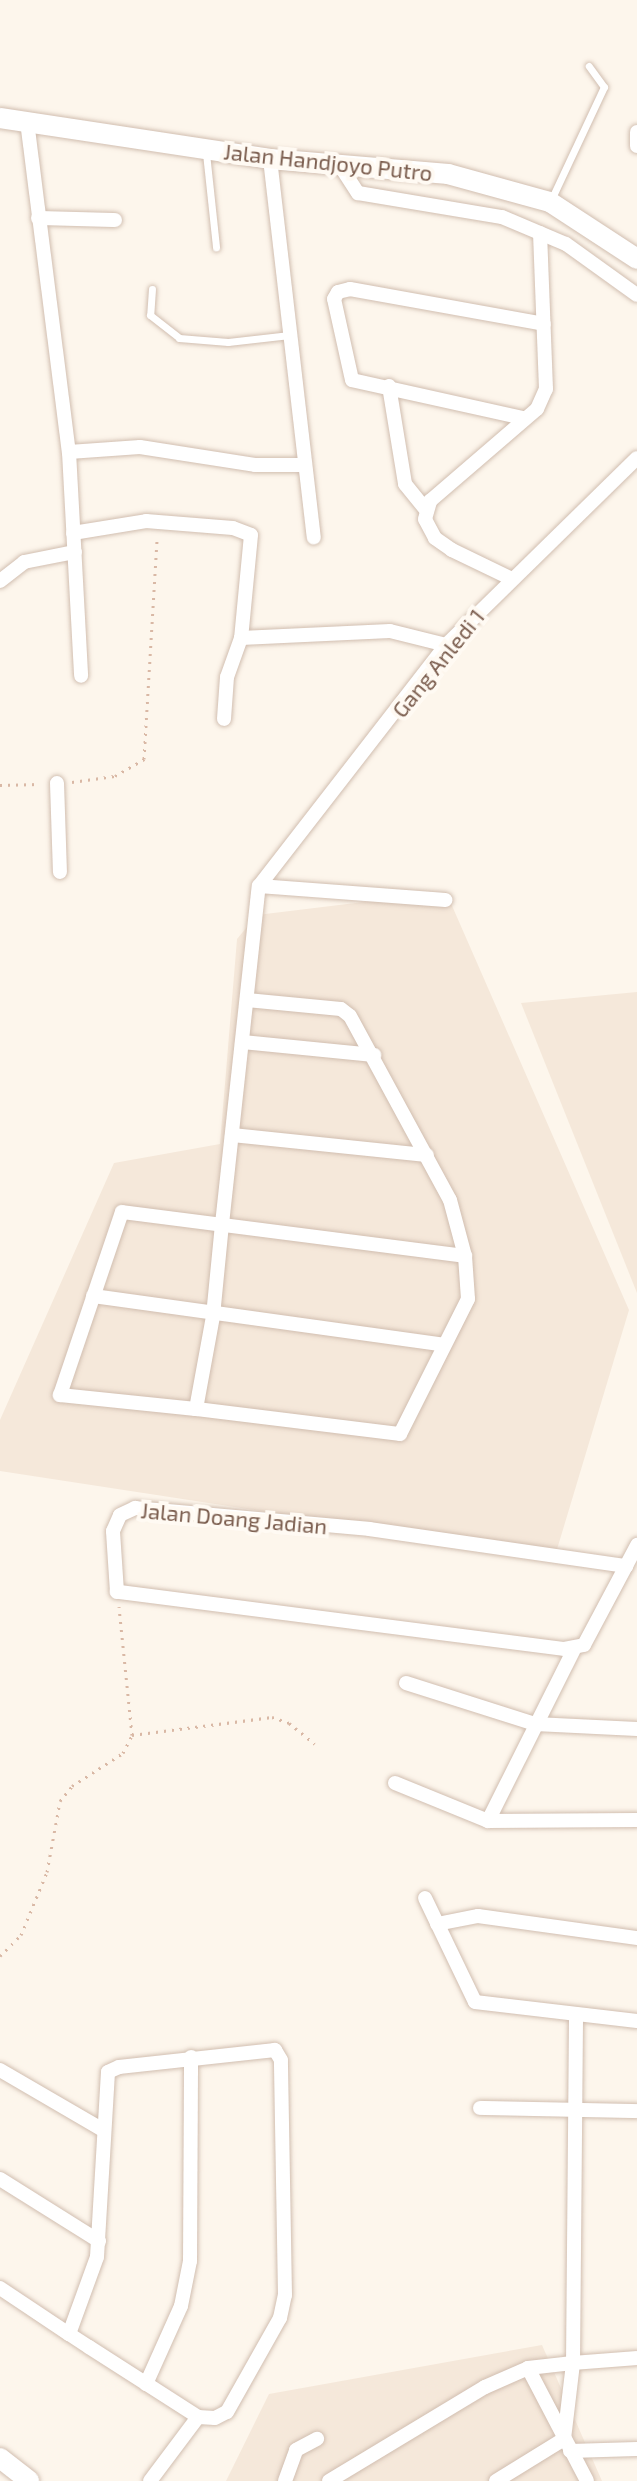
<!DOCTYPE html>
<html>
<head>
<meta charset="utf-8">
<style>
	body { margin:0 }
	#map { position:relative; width:637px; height:2481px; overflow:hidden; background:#fdf6ec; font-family:"Exo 2",sans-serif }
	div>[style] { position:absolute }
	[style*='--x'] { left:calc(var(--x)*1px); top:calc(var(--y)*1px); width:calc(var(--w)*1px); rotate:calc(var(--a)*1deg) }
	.residential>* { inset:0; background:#f5e8da }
	.path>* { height:3px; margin-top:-1.5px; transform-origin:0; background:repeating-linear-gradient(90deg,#d9b8a5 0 2px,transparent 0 8px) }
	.roads { filter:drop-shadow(0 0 2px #d1beb0) drop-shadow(0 0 2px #d1beb0) }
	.lane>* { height:7px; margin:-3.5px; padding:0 3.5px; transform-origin:3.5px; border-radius:3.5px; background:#fff }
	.street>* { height:14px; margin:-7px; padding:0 7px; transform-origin:7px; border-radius:7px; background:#fff }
	.secondary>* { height:20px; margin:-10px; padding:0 10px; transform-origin:10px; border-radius:10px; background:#fff }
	span { translate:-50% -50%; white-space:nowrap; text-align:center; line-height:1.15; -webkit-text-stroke:8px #fffaf3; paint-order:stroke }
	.street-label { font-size:22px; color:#7a5c4d }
</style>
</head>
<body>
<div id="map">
	<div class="residential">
		<i style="clip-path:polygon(446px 892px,629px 1310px,555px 1556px,0 1471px,0 1420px,114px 1163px,220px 1144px,237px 939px,257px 915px)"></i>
		<i style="clip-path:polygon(637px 992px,637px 1293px,521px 1003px)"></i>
		<i style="clip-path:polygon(542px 2345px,602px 2481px,226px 2481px,269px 2394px)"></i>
	</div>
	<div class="path">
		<i style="--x:72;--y:782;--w:43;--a:-7.9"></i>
		<i style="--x:115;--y:776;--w:34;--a:-30"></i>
		<i style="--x:144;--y:759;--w:222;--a:-86.6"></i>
		<i style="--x:0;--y:785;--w:40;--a:-1.4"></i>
		<i style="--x:132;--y:1735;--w:141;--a:-7.3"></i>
		<i style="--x:272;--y:1717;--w:18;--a:19"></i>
		<i style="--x:289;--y:1723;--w:33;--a:39"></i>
		<i style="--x:0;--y:1956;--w:30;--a:-45"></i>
		<i style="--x:21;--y:1935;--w:68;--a:-67.6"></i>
		<i style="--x:47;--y:1872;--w:72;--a:-79.6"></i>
		<i style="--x:60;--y:1801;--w:19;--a:-51"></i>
		<i style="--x:72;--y:1786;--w:61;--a:-32.9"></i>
		<i style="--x:123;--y:1753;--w:20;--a:-63"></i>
		<i style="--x:132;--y:1735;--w:129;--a:-95.8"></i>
	</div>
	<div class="roads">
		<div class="lane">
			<i style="--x:206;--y:153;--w:95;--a:83.9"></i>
			<i style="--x:551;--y:200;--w:125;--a:-64.9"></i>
			<i style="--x:604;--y:87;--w:26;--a:-126"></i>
			<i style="--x:152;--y:289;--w:26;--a:94"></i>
			<i style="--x:150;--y:315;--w:37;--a:38"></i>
			<i style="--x:179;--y:338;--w:49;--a:4.7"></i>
			<i style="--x:228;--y:342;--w:62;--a:-6.4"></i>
		</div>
		<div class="street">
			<i style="--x:27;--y:121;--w:334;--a:82.8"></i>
			<i style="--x:69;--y:452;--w:224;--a:86.9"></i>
			<i style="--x:637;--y:132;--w:14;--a:90"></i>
			<i style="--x:270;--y:159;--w:381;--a:83.4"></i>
			<i style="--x:339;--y:164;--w:35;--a:57"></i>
			<i style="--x:358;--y:193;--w:146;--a:9.5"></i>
			<i style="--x:502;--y:217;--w:69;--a:22.9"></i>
			<i style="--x:566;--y:244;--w:87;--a:35.7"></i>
			<i style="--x:38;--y:218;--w:77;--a:1.5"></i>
			<i style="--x:389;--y:386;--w:99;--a:80.7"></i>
			<i style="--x:405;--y:484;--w:33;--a:51"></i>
			<i style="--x:523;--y:418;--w:175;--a:-167.5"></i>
			<i style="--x:352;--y:380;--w:83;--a:-102.5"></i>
			<i style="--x:334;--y:299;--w:8;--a:-60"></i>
			<i style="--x:338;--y:292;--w:12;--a:-14"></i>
			<i style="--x:350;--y:289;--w:197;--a:10.2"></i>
			<i style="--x:69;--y:452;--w:71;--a:-4"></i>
			<i style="--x:140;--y:447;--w:116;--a:8.9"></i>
			<i style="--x:255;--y:465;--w:50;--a:0"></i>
			<i style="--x:73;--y:533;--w:74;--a:-9.3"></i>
			<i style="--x:146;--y:521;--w:87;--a:4.6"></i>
			<i style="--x:233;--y:528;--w:19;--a:21"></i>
			<i style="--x:251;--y:535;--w:103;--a:95.5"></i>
			<i style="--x:241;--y:638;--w:41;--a:109.7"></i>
			<i style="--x:227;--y:677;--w:42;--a:94.1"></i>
			<i style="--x:512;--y:579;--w:67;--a:-154.2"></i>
			<i style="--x:452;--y:550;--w:21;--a:-145"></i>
			<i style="--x:435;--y:538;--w:21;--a:-118"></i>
			<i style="--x:425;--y:519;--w:19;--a:-74"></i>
			<i style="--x:430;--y:501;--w:141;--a:-40.7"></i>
			<i style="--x:537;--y:409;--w:22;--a:-66"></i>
			<i style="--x:546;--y:389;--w:156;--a:-92.2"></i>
			<i style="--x:0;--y:581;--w:31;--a:-38"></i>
			<i style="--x:24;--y:562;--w:52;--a:-11.1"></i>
			<i style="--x:241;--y:638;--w:149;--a:-2.7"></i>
			<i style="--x:390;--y:631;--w:58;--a:14"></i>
			<i style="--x:57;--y:783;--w:89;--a:88.1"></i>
			<i style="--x:259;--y:886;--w:305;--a:-52.2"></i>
			<i style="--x:446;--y:645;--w:267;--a:-44.4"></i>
			<i style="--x:259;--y:886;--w:187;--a:4.3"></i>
			<i style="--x:247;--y:1000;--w:94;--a:5.5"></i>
			<i style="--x:341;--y:1009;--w:11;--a:38"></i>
			<i style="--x:350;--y:1016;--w:209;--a:61.5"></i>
			<i style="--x:450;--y:1200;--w:58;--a:75"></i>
			<i style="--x:465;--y:1256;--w:43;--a:86"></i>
			<i style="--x:468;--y:1299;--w:151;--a:116.7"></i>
			<i style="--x:400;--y:1434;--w:206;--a:-173"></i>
			<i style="--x:196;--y:1409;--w:95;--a:-79.6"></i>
			<i style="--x:213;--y:1316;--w:92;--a:-84.4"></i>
			<i style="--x:222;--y:1224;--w:340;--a:-83.8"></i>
			<i style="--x:242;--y:1042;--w:133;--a:5.6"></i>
			<i style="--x:232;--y:1135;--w:196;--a:5.9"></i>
			<i style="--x:93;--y:1296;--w:354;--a:7.9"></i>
			<i style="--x:196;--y:1409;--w:137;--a:-174.1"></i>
			<i style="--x:60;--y:1395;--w:193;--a:-71.3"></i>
			<i style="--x:122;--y:1212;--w:346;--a:7.3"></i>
			<i style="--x:626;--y:1566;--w:89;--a:118"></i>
			<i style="--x:584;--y:1645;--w:20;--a:169"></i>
			<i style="--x:564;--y:1649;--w:451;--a:-172.7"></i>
			<i style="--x:117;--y:1592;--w:61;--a:-93.8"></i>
			<i style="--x:113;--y:1531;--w:17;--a:-66"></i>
			<i style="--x:120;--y:1515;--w:17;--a:-25"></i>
			<i style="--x:135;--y:1508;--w:235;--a:5.1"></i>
			<i style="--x:369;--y:1529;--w:260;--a:8.2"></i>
			<i style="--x:626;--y:1566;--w:24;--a:-62"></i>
			<i style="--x:406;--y:1683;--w:135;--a:17.6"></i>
			<i style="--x:535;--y:1724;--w:102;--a:2.8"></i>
			<i style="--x:395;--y:1783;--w:100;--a:22.2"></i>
			<i style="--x:488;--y:1821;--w:149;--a:-0.4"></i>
			<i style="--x:488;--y:1821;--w:192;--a:-63.4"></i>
			<i style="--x:425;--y:1898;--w:115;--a:64.3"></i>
			<i style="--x:475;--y:2002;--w:163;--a:6.7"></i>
			<i style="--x:437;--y:1924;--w:42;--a:-11"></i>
			<i style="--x:478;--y:1916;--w:161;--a:7.9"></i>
			<i style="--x:0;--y:2070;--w:119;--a:30.2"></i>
			<i style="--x:480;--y:2108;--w:157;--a:1.1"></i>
			<i style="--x:0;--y:2179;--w:117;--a:32.1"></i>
			<i style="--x:0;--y:2288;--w:83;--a:33.7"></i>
			<i style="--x:69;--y:2334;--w:24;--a:33"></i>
			<i style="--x:89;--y:2347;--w:130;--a:32.7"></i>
			<i style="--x:198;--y:2417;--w:17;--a:3"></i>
			<i style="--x:215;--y:2418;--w:13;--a:-27"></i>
			<i style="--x:227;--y:2412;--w:108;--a:-60.6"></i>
			<i style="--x:280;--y:2318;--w:24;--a:-78"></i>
			<i style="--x:285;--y:2295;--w:235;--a:-91"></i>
			<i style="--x:281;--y:2060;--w:12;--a:-121"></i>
			<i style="--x:275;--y:2050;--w:157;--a:173.8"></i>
			<i style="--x:119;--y:2067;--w:12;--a:156"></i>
			<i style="--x:108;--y:2072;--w:185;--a:93.4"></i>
			<i style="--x:97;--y:2257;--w:82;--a:110"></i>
			<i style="--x:528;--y:2368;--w:127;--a:62.4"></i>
			<i style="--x:146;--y:2384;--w:85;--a:-65.8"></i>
			<i style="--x:181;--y:2306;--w:46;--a:-78.7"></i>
			<i style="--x:190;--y:2261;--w:204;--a:-89.7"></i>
			<i style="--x:570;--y:2451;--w:67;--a:-1.7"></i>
			<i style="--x:150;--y:2481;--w:80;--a:-53.1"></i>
			<i style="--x:285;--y:2481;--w:33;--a:-70"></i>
			<i style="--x:296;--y:2450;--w:24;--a:-28"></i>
			<i style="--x:329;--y:2481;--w:182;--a:-31.1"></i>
			<i style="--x:485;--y:2387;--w:47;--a:-23.8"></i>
			<i style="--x:528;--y:2368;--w:45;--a:-6.3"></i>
			<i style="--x:573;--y:2363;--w:349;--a:-89.5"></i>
			<i style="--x:496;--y:2481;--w:80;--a:-31.7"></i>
			<i style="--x:564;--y:2439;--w:77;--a:-83.2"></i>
			<i style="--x:573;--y:2363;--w:64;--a:-4.5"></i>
		</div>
		<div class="secondary">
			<i style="--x:0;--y:118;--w:273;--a:8.6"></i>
			<i style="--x:270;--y:159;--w:179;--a:4.8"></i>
			<i style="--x:448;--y:174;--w:106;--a:15.4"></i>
			<i style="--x:550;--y:202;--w:104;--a:33.2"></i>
			<i style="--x:0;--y:2458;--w:37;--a:38"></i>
		</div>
	</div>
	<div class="street-label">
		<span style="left:328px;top:162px;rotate:6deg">Jalan Handjoyo Putro</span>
		<span style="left:438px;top:663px;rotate:-51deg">Gang Anledi 1</span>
		<span style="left:234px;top:1518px;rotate:5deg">Jalan Doang Jadian</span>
	</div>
</div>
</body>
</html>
